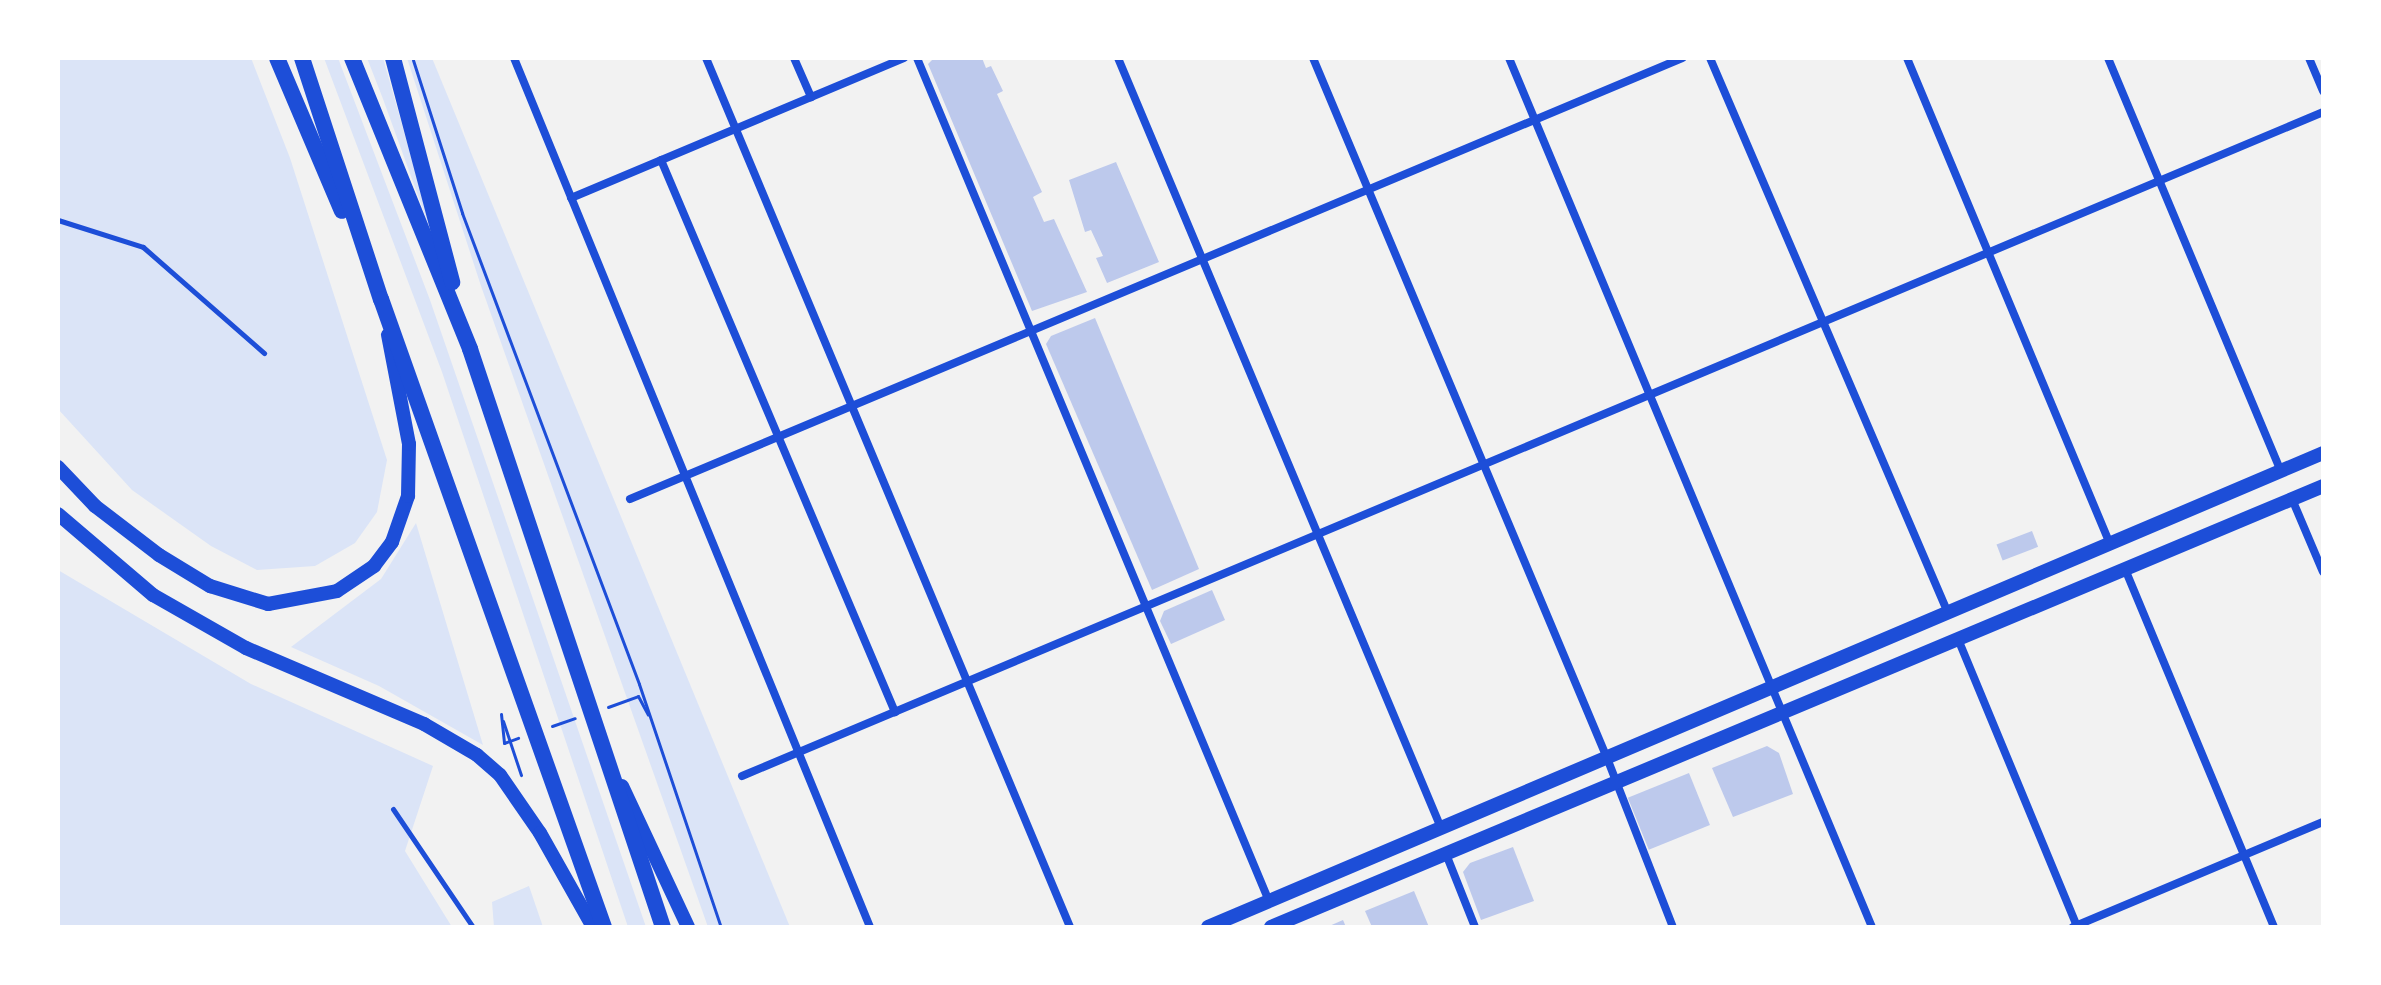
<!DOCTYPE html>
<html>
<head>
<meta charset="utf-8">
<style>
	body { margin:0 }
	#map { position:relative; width:2381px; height:985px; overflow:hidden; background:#f2f2f2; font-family:"Varela Round",sans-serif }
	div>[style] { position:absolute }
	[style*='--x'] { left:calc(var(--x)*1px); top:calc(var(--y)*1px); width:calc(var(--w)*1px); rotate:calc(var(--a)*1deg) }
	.green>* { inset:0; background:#dbe4f7 }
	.building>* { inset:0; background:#bdc9ec; transform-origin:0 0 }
	.path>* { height:3px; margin:-1.5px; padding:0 1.5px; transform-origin:1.5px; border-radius:1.5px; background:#1d4ed8 }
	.service>* { height:5px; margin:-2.5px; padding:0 2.5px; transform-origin:2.5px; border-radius:2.5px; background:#1d4ed8 }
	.minor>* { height:8px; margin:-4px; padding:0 4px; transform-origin:4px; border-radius:4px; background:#1d4ed8 }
	.secondary>* { height:14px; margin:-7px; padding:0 7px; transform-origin:7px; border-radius:7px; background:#1d4ed8 }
	.trunk>* { height:16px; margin:-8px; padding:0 8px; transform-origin:8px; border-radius:8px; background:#1d4ed8 }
	span { translate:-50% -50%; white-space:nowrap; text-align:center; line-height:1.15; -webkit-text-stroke:6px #fff; paint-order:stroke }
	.frame { position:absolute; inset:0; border:60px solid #fff; pointer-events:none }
</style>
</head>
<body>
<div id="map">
	<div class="green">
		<i style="clip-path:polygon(58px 58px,251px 58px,290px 158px,387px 460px,377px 512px,355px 543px,315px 566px,257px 570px,211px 546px,132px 490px,58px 409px)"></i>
		<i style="clip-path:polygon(324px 58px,338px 58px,430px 300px,646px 927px,628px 927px,442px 372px)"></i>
		<i style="clip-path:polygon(367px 58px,383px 58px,437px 248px,383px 99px)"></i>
		<i style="clip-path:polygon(407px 58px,432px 58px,790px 927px,708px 927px,481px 286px)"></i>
		<i style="clip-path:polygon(416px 523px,483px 745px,379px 686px,291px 647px,381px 579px)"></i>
		<i style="clip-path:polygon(58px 570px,251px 684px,433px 766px,405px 851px,452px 927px,58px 927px)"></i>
		<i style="clip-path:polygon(529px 886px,543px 927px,494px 927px,492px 902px)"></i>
	</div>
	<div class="building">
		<i style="clip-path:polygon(934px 58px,982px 58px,986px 68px,991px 66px,1003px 91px,997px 94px,1042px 192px,1033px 197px,1044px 222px,1054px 219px,1087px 292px,1032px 311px,928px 64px)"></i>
		<i style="clip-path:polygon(1116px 162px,1159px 262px,1107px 283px,1096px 258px,1103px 256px,1091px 230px,1085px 232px,1069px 180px)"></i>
		<i style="clip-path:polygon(1095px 318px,1199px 569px,1152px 590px,1046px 344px,1051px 336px)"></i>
		<i style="left:2032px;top:531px;width:17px;height:38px;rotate:69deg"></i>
		<i style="clip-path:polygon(1212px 590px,1225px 620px,1171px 644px,1160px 621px,1164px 611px)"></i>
		<i style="clip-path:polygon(1767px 746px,1779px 753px,1793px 794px,1733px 817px,1712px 768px)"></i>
		<i style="left:1689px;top:773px;width:56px;height:66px;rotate:68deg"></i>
		<i style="clip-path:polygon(1513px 847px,1534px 901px,1481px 920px,1463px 872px,1470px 863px)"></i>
		<i style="clip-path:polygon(1414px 891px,1429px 927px,1372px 927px,1365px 911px)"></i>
		<i style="clip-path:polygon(1343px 920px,1346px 927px,1327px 927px)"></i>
	</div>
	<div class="path">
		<i style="--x:413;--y:60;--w:161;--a:72.2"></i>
		<i style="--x:462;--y:213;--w:503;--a:69.4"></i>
		<i style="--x:639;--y:684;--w:256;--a:71.4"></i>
		<i style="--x:608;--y:707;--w:32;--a:-20"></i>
		<i style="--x:638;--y:696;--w:21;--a:62"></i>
		<i style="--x:501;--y:714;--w:29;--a:84"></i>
		<i style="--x:504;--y:743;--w:15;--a:-20"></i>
		<i style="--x:503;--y:721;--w:57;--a:71.6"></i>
		<i style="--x:552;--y:726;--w:24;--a:-19"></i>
	</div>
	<div class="service">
		<i style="--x:58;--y:220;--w:89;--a:17.6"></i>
		<i style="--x:143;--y:247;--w:161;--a:41.2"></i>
		<i style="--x:393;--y:809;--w:143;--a:55.9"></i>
	</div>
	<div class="minor">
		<i style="--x:514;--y:58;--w:939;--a:67.72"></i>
		<i style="--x:706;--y:58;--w:942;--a:67.27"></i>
		<i style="--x:794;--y:58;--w:43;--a:66.4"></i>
		<i style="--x:917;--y:58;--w:914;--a:67.34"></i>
		<i style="--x:1118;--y:58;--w:835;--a:67.24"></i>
		<i style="--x:1313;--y:58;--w:759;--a:67.22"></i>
		<i style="--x:1607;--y:758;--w:181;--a:68.7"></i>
		<i style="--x:1509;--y:58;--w:942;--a:67.33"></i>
		<i style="--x:1710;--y:58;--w:604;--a:66.79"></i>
		<i style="--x:1907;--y:58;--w:527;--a:67.33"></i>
		<i style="--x:2108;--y:58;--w:448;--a:67.3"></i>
		<i style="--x:2309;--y:58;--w:36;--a:67"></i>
		<i style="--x:661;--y:160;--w:600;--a:67.03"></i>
		<i style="--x:571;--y:198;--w:361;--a:-22.8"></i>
		<i style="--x:630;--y:499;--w:1141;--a:-22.74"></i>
		<i style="--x:2292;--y:499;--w:79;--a:67"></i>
		<i style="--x:2125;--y:569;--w:388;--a:67.4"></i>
		<i style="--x:1958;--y:639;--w:312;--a:67.5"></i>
		<i style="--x:742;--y:776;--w:1715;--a:-22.78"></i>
		<i style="--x:1446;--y:854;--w:79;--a:68.3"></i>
		<i style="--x:2073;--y:927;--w:271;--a:-22.8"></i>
	</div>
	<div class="secondary">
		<i style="--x:58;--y:467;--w:54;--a:46.5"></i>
		<i style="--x:95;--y:506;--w:81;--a:37.4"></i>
		<i style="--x:159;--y:555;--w:60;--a:31.3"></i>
		<i style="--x:210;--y:586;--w:61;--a:17.2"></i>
		<i style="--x:268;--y:604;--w:70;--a:-10.7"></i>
		<i style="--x:337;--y:591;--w:45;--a:-34"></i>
		<i style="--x:374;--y:566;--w:30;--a:-53"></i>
		<i style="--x:392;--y:542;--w:49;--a:-70.8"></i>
		<i style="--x:408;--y:496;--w:52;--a:-88.9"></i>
		<i style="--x:409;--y:444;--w:111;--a:-100.9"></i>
		<i style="--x:58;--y:514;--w:125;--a:40.5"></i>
		<i style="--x:153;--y:595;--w:107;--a:29.7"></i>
		<i style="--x:246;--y:648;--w:194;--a:23.1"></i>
		<i style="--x:424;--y:724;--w:61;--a:30.3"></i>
		<i style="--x:477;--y:755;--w:30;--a:41"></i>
		<i style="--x:500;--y:775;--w:70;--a:55.4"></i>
		<i style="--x:540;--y:833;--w:108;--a:60.6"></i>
		<i style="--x:622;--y:786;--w:156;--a:64.9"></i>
		<i style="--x:1208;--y:927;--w:1212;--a:-23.03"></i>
		<i style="--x:1271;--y:927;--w:1141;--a:-22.74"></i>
	</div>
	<div class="trunk">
		<i style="--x:277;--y:58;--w:166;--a:67"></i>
		<i style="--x:302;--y:58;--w:254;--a:71.9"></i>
		<i style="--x:381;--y:299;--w:666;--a:70.45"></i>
		<i style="--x:352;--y:58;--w:314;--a:67.9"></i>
		<i style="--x:470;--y:349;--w:609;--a:71.54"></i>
		<i style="--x:393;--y:58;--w:232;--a:75.2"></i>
	</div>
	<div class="frame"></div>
</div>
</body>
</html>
